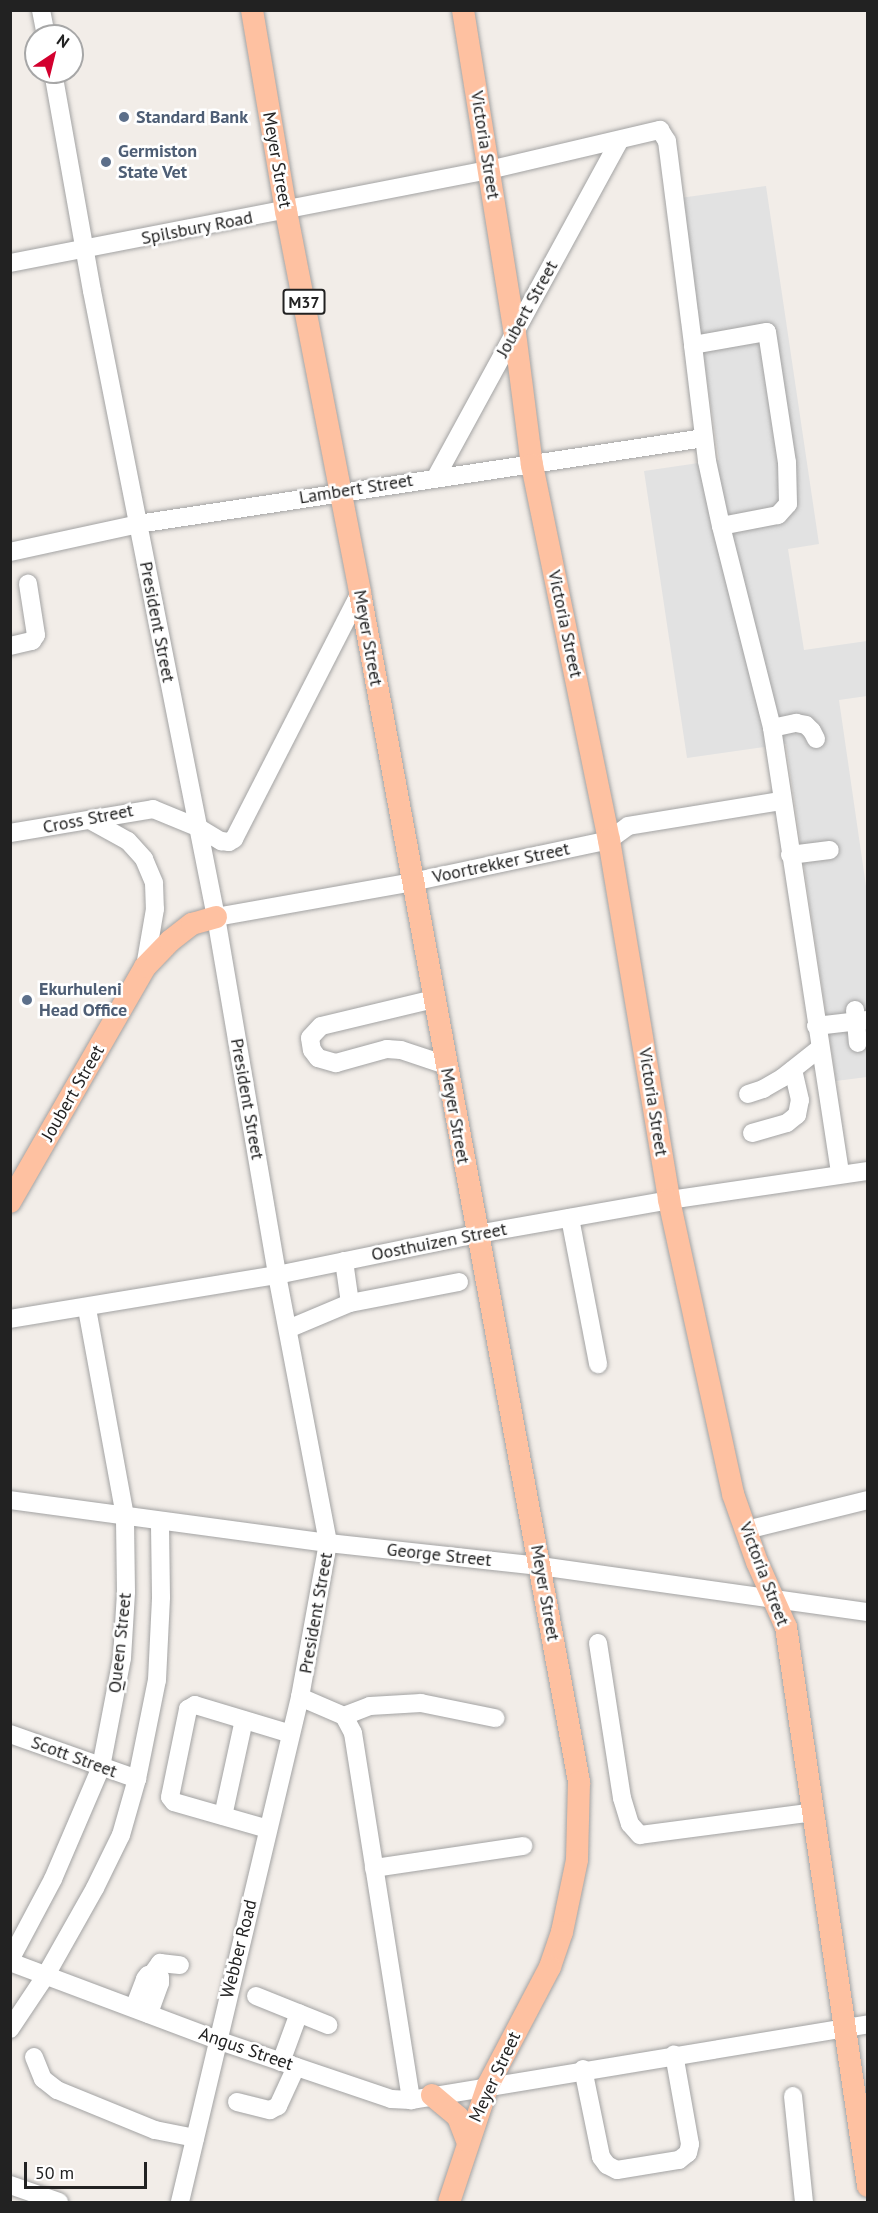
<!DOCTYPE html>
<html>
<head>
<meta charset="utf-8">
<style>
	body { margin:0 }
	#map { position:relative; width:878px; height:2213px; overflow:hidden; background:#f2ede8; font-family:"PT Sans",sans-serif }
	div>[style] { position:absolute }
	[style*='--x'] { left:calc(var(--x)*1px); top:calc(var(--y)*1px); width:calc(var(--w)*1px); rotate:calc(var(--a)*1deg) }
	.parking>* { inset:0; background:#e2e2e2 }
	.roads { filter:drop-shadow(0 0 2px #a3a3a3) drop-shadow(0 0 2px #a3a3a3) }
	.minor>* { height:18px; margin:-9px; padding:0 9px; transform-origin:9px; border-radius:9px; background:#fff }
	.major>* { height:22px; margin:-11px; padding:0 11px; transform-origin:11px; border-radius:11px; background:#fec1a1 }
	.dots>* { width:16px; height:16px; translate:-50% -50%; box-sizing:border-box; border:3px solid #fff; border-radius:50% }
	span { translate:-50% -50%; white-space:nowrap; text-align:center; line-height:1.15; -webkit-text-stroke:5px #fff; paint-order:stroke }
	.shield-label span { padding:2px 4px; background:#fff; border:2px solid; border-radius:4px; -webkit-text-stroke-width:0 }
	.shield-label { font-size:16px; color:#222; font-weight:700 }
	.service-label { font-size:18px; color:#4e5e75; font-weight:700 }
	.left { translate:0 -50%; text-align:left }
	.street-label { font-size:18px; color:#222 }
	.frame { position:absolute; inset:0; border:12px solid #222; pointer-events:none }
	.north { position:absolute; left:24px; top:24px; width:60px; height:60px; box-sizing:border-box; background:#fff; border:2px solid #a7a7a7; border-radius:50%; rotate:35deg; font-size:16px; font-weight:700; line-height:24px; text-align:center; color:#222 }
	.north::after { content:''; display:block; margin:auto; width:21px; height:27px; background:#d3002e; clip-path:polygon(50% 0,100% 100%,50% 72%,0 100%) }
	.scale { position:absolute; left:24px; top:2162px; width:123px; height:27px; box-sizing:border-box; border:3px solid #222; border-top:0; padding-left:8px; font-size:18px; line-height:21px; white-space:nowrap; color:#222; -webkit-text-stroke:4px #fff; paint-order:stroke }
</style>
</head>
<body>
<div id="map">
	<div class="parking">
		<i style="clip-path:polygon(766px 186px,819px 544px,788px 549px,804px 650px,867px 641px,867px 696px,839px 700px,867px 893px,867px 1077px,836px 1081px,786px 744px,687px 758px,644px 471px,719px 460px,680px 198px)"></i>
	</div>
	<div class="roads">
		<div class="minor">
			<i style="--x:41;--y:10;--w:26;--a:79"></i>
			<i style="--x:53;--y:72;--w:222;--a:79.9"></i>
			<i style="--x:92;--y:291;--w:638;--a:78.8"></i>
			<i style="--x:216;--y:917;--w:363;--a:80.3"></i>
			<i style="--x:277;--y:1275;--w:273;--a:79.2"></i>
			<i style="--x:328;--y:1543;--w:157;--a:100.3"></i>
			<i style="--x:300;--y:1697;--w:519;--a:103.37"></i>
			<i style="--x:10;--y:263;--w:488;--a:-11"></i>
			<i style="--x:489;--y:170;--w:176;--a:-13.2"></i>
			<i style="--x:660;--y:130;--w:13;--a:58"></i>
			<i style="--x:667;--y:141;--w:206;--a:82.7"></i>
			<i style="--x:436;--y:477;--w:382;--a:-61.4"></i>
			<i style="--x:721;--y:526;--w:66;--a:-102.2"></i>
			<i style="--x:707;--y:461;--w:117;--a:-96.9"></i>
			<i style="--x:693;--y:345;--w:75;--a:-10"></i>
			<i style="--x:767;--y:332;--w:132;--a:81.3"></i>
			<i style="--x:787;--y:462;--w:42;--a:88.6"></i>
			<i style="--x:788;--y:504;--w:15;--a:132"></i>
			<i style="--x:778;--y:515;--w:58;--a:169.1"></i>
			<i style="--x:721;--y:526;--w:208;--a:75.8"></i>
			<i style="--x:772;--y:728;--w:450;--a:81.3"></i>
			<i style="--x:10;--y:552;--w:131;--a:-12.3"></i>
			<i style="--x:138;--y:524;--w:572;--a:-8.64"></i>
			<i style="--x:10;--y:646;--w:23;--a:-13"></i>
			<i style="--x:32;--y:641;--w:7;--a:-56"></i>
			<i style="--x:36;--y:635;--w:52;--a:-98.9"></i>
			<i style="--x:772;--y:728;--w:25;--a:-12"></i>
			<i style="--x:796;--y:723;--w:10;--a:11"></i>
			<i style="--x:806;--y:725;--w:8;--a:45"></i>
			<i style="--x:812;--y:731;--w:9;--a:63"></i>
			<i style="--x:90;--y:820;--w:43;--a:28.9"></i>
			<i style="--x:128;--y:841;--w:24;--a:48"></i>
			<i style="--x:144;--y:859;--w:26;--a:67"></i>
			<i style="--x:154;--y:883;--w:26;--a:88"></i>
			<i style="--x:155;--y:909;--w:59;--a:99.8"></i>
			<i style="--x:10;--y:833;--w:145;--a:-9.5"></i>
			<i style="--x:153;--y:809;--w:50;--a:22.4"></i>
			<i style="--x:199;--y:828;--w:26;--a:31"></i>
			<i style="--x:221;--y:841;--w:8;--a:7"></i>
			<i style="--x:229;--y:842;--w:6;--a:-31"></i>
			<i style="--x:234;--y:839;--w:276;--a:-62.9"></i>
			<i style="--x:790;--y:855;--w:40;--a:-7.1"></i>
			<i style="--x:216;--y:917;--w:199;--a:-10.1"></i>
			<i style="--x:412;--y:882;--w:201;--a:-12"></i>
			<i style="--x:609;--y:840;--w:24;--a:-36"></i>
			<i style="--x:628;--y:826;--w:155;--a:-9.3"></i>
			<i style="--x:434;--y:999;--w:116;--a:166.6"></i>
			<i style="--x:321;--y:1026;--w:16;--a:133"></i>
			<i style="--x:310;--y:1038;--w:12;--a:81"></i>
			<i style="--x:312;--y:1050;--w:10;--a:53"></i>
			<i style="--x:318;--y:1058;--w:19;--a:16"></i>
			<i style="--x:336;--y:1063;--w:53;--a:-15.4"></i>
			<i style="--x:387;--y:1049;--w:14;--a:4"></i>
			<i style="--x:401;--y:1050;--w:47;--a:18.4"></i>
			<i style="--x:855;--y:1010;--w:33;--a:85"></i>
			<i style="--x:816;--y:1026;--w:52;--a:-6.6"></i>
			<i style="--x:748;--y:1094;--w:16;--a:-18"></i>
			<i style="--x:763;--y:1089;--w:22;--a:-30"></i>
			<i style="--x:782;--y:1078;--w:48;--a:-38.3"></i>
			<i style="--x:752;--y:1133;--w:36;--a:-16"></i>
			<i style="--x:787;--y:1123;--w:13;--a:-39"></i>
			<i style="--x:797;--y:1115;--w:15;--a:-79"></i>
			<i style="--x:800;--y:1100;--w:31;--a:-103"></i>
			<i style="--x:570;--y:1218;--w:149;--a:79.1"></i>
			<i style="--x:344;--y:1261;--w:42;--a:81.9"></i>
			<i style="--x:10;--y:1319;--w:271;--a:-9.4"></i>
			<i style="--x:277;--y:1275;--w:204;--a:-11.6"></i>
			<i style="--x:477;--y:1234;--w:195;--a:-10"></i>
			<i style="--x:669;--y:1200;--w:201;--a:-8.3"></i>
			<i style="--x:288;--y:1329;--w:67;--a:-22.8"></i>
			<i style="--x:350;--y:1303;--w:111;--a:-10.9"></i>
			<i style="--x:10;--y:1500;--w:321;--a:7.7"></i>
			<i style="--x:328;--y:1543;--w:213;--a:6.2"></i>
			<i style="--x:540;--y:1566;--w:331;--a:8"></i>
			<i style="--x:746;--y:1530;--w:126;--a:-13.8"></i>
			<i style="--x:598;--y:1643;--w:157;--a:81.2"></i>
			<i style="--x:622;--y:1798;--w:27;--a:73"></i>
			<i style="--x:630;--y:1824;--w:15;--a:48"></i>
			<i style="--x:640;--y:1835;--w:176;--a:-7.5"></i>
			<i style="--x:300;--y:1697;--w:48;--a:23.4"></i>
			<i style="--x:344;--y:1716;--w:19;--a:62"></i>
			<i style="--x:353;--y:1733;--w:372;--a:81"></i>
			<i style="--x:344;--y:1716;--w:28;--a:-21"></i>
			<i style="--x:370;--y:1706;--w:51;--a:-3.4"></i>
			<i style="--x:421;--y:1703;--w:76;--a:11.5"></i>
			<i style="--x:10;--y:1734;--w:135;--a:19.5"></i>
			<i style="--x:223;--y:1816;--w:98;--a:-77.7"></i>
			<i style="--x:268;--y:1829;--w:98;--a:-164"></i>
			<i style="--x:174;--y:1802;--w:6;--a:-129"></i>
			<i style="--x:170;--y:1797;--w:90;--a:-78.4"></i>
			<i style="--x:188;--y:1709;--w:8;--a:-30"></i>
			<i style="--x:195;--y:1705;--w:100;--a:16.8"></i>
			<i style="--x:374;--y:1868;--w:151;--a:-8.4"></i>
			<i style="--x:10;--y:1960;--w:92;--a:-62"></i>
			<i style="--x:53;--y:1879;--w:122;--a:-66.8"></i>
			<i style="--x:101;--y:1767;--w:111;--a:-79.1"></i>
			<i style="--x:122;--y:1658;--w:66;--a:-86.5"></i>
			<i style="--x:126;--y:1592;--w:76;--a:-90.8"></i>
			<i style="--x:125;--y:1516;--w:211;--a:-100.4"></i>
			<i style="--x:10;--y:1962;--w:221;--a:20.6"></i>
			<i style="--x:217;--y:2040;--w:184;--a:18.7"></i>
			<i style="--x:391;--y:2099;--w:20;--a:3"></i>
			<i style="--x:411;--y:2100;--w:463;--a:-9.4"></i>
			<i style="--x:152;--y:1974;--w:14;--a:-54"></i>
			<i style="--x:160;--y:1963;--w:20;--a:6"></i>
			<i style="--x:256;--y:1996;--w:78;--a:21.9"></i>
			<i style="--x:134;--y:2008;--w:31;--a:-69"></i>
			<i style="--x:145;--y:1979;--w:5;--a:-53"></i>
			<i style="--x:148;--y:1975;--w:8;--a:0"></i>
			<i style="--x:156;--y:1975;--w:4;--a:27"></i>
			<i style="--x:160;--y:1977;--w:6;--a:90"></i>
			<i style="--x:160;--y:1983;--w:33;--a:110"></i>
			<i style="--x:10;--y:2029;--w:65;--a:-56.3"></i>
			<i style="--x:46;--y:1975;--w:100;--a:-60.6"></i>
			<i style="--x:95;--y:1888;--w:59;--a:-63.9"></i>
			<i style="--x:121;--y:1835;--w:58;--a:-74.1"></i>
			<i style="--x:137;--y:1779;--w:101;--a:-78.6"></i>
			<i style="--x:157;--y:1680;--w:83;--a:-87.2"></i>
			<i style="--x:161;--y:1597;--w:76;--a:-90.8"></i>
			<i style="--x:34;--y:2057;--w:24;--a:68"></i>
			<i style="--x:43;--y:2079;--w:18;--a:38"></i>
			<i style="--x:57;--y:2090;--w:106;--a:22.2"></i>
			<i style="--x:155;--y:2130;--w:41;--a:11.3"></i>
			<i style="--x:281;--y:2062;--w:52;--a:-69.8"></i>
			<i style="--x:583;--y:2069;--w:90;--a:78.4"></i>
			<i style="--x:601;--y:2157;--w:10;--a:53"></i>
			<i style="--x:607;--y:2165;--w:11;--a:27"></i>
			<i style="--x:617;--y:2170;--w:63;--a:-9.2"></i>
			<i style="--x:679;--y:2160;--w:11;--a:-38"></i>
			<i style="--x:688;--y:2153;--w:9;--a:-77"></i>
			<i style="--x:690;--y:2144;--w:91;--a:-100.1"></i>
			<i style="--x:793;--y:2096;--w:107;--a:84.1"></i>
			<i style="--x:237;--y:2102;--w:34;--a:14"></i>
			<i style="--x:270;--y:2110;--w:9;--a:-27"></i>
			<i style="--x:278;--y:2106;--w:43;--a:-65.2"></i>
			<i style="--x:10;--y:2185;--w:52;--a:19.1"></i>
		</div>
		<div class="major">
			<i style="--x:252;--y:10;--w:204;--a:80.4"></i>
			<i style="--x:286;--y:211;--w:389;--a:79"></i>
			<i style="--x:360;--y:593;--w:1209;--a:79.56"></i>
			<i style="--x:579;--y:1782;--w:78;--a:91.5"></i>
			<i style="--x:577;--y:1860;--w:74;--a:101.8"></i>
			<i style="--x:562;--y:1932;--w:37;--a:109"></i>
			<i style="--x:550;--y:1967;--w:133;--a:117.7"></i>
			<i style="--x:488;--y:2085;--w:123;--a:108.4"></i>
			<i style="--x:463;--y:10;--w:327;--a:80.9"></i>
			<i style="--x:515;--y:333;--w:133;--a:82.7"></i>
			<i style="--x:532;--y:465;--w:383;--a:78.4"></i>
			<i style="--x:609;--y:840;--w:365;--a:80.5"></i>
			<i style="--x:669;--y:1200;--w:301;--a:77.7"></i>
			<i style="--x:733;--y:1494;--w:72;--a:70.6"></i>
			<i style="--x:757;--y:1562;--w:71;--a:66"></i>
			<i style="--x:786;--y:1627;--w:565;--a:81.65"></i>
			<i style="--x:10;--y:1202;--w:271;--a:-60.1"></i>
			<i style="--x:145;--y:967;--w:36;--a:-46"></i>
			<i style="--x:170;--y:941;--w:28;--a:-38"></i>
			<i style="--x:192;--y:924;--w:25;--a:-16"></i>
			<i style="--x:432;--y:2095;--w:34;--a:40"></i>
			<i style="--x:458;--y:2117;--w:26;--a:69"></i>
		</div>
	</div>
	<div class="dots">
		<i style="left:124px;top:117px;background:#5c6f8a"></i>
		<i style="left:106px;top:162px;background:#5c6f8a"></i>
		<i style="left:27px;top:1000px;background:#5c6f8a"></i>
	</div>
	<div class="shield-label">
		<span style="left:304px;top:302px">M37</span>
	</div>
	<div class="service-label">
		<span class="left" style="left:136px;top:117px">Standard Bank</span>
		<span class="left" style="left:118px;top:162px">Germiston<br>State Vet</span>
		<span class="left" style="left:39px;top:1000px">Ekurhuleni<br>Head Office</span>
	</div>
	<div class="street-label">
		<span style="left:485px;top:145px;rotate:81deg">Victoria Street</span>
		<span style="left:277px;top:160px;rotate:80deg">Meyer Street</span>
		<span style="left:197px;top:228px;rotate:-11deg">Spilsbury Road</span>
		<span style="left:527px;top:309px;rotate:-61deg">Joubert Street</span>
		<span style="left:356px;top:489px;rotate:-9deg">Lambert Street</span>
		<span style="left:157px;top:622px;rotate:79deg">President Street</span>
		<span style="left:565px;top:624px;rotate:78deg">Victoria Street</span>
		<span style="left:368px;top:638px;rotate:80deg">Meyer Street</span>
		<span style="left:88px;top:819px;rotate:-11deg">Cross Street</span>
		<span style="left:501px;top:863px;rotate:-12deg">Voortrekker Street</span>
		<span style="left:73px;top:1093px;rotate:-60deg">Joubert Street</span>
		<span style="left:247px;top:1099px;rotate:80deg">President Street</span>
		<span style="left:653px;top:1102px;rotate:81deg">Victoria Street</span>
		<span style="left:455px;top:1116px;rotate:80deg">Meyer Street</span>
		<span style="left:439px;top:1242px;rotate:-11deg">Oosthuizen Street</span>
		<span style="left:439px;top:1555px;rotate:6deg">George Street</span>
		<span style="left:764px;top:1574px;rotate:69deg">Victoria Street</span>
		<span style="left:545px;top:1593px;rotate:80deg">Meyer Street</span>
		<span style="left:316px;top:1613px;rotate:-80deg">President Street</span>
		<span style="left:120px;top:1643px;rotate:-84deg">Queen Street</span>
		<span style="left:74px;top:1757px;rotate:20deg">Scott Street</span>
		<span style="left:239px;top:1949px;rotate:-76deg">Webber Road</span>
		<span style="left:246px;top:2049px;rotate:19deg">Angus Street</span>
		<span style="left:495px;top:2077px;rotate:-65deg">Meyer Street</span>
	</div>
	<div class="frame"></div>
	<div class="north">N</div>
	<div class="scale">50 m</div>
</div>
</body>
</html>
